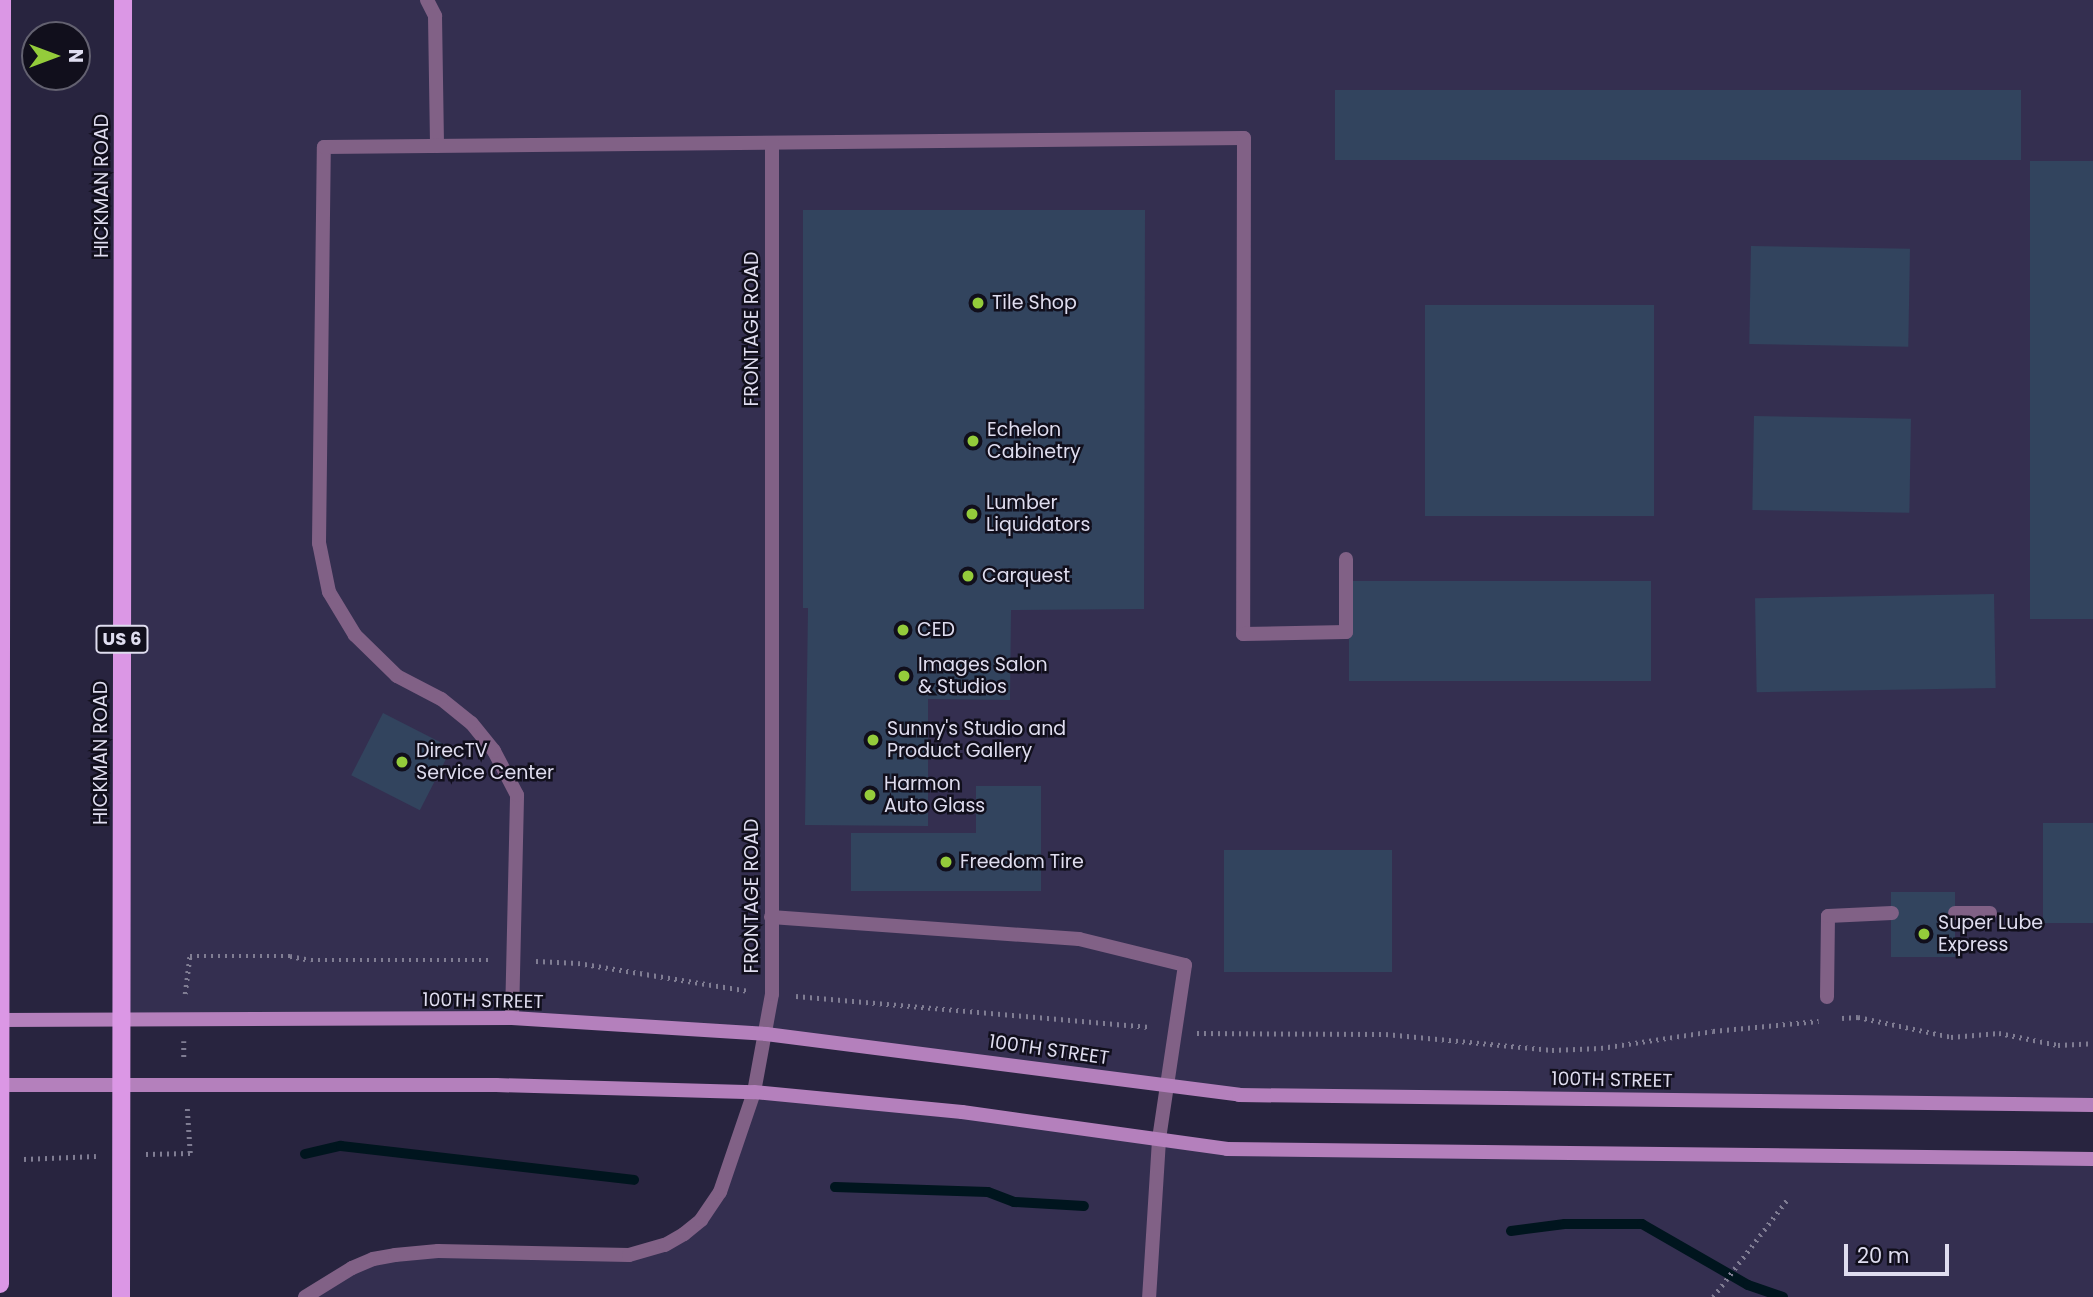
<!DOCTYPE html>
<html>
<head>
<meta charset="utf-8">
<style>
	body { margin:0 }
	#map { position:relative; width:2093px; height:1297px; overflow:hidden; background:#28243f; font-family:Poppins,sans-serif }
	div>[style] { position:absolute }
	[style*='--x'] { left:calc(var(--x)*1px); top:calc(var(--y)*1px); width:calc(var(--w)*1px); rotate:calc(var(--a)*1deg) }
	.built>* { inset:0; background:#342f50 }
	.stream>* { height:10px; margin:-5px; padding:0 5px; transform-origin:5px; border-radius:5px; background:#00151e }
	.building>* { inset:0; background:#32445e; transform-origin:0 0 }
	.path>* { height:4.5px; margin-top:-2.25px; transform-origin:0; background:repeating-linear-gradient(90deg,#807d93 0 2px,transparent 0 7px) }
	.service>* { height:14px; margin:-7px; padding:0 7px; transform-origin:7px; border-radius:7px; background:#816186 }
	.secondary>* { height:14px; margin:-7px; padding:0 7px; transform-origin:7px; border-radius:7px; background:#b480bc }
	.primary>* { height:18px; margin:-9px; padding:0 9px; transform-origin:9px; border-radius:9px; background:#db97e5 }
	.dots>* { width:19px; height:19px; translate:-50% -50%; box-sizing:border-box; border:4px solid #110f1c; border-radius:50% }
	span { translate:-50% -50%; white-space:nowrap; text-align:center; line-height:1.15; -webkit-text-stroke:5px #110f1c; paint-order:stroke }
	.shield-label span { padding:2px 5px; background:#110f1c; border:2px solid; border-radius:5px; -webkit-text-stroke-width:0 }
	.shield-label { font-size:18px; color:#dfddef; font-weight:700 }
	.street-label { font-size:19px; color:#dfddef }
	.poi-label { font-size:19px; color:#dfddef }
	.left { translate:0 -50%; text-align:left }
	.north { position:absolute; left:21px; top:21px; width:70px; height:70px; box-sizing:border-box; background:#110f1c; border:2px solid #636170; border-radius:50%; rotate:90deg; font-size:19px; font-weight:700; line-height:28px; text-align:center; color:#dfddef }
	.north::after { content:''; display:block; margin:auto; width:24px; height:32px; background:#94cc3b; clip-path:polygon(50% 0,100% 100%,50% 72%,0 100%) }
	.scale { position:absolute; left:1844px; top:1244px; width:105px; height:32px; box-sizing:border-box; border:4px solid #dfddef; border-top:0; padding-left:9px; font-size:21px; line-height:24px; white-space:nowrap; color:#dfddef; -webkit-text-stroke:5px #110f1c; paint-order:stroke }
</style>
</head>
<body>
<div id="map">
	<div class="built">
		<i style="clip-path:polygon(123px 0,2093px 0,2093px 1105px,1239px 1095px,959px 1058px,512px 1018px,121px 1022px)"></i>
		<i style="clip-path:polygon(754px 1092px,1227px 1149px,2093px 1159px,2093px 1297px,305px 1297px,373px 1259px,561px 1256px,665px 1245px,720px 1192px)"></i>
	</div>
	<div class="stream">
		<i style="--x:305;--y:1154;--w:37;--a:-13"></i>
		<i style="--x:341;--y:1146;--w:295;--a:6.6"></i>
		<i style="--x:835;--y:1187;--w:153;--a:1.9"></i>
		<i style="--x:988;--y:1192;--w:28;--a:21"></i>
		<i style="--x:1014;--y:1202;--w:70;--a:3.3"></i>
		<i style="--x:1511;--y:1231;--w:54;--a:-7.4"></i>
		<i style="--x:1565;--y:1224;--w:77;--a:0"></i>
		<i style="--x:1642;--y:1224;--w:122;--a:29.9"></i>
		<i style="--x:1748;--y:1285;--w:37;--a:19"></i>
	</div>
	<div class="building">
		<i style="left:2021px;top:90px;width:70px;height:686px;rotate:90deg"></i>
		<i style="left:2093px;top:161px;width:458px;height:63px;rotate:90deg"></i>
		<i style="clip-path:polygon(803px 210px,1145px 210px,1144px 609px,1011px 610px,1010px 700px,928px 699px,928px 826px,805px 825px,808px 608px,803px 608px)"></i>
		<i style="left:1751px;top:246px;width:159px;height:98px;rotate:1deg"></i>
		<i style="left:1425px;top:305px;width:229px;height:211px"></i>
		<i style="left:1754px;top:416px;width:157px;height:94px;rotate:1deg"></i>
		<i style="left:1651px;top:581px;width:100px;height:302px;rotate:90deg"></i>
		<i style="left:1994px;top:594px;width:94px;height:239px;rotate:89deg"></i>
		<i style="left:383px;top:713px;width:77px;height:70px;rotate:27deg"></i>
		<i style="clip-path:polygon(976px 786px,1041px 786px,1041px 891px,851px 891px,851px 833px,976px 833px)"></i>
		<i style="left:2093px;top:823px;width:100px;height:50px;rotate:90deg"></i>
		<i style="left:1392px;top:850px;width:122px;height:168px;rotate:90deg"></i>
		<i style="left:1891px;top:892px;width:64px;height:65px"></i>
	</div>
	<div class="path">
		<i style="--x:536;--y:961;--w:42;--a:2.7"></i>
		<i style="--x:578;--y:963;--w:173;--a:9.3"></i>
		<i style="--x:185;--y:994;--w:38;--a:-83"></i>
		<i style="--x:190;--y:956;--w:100;--a:0"></i>
		<i style="--x:290;--y:956;--w:21;--a:11"></i>
		<i style="--x:311;--y:960;--w:178;--a:0"></i>
		<i style="--x:796;--y:996;--w:355;--a:5"></i>
		<i style="--x:1842;--y:1018;--w:16;--a:-4"></i>
		<i style="--x:1858;--y:1017;--w:95;--a:12.1"></i>
		<i style="--x:1951;--y:1037;--w:48;--a:-4.8"></i>
		<i style="--x:1999;--y:1033;--w:60;--a:11.5"></i>
		<i style="--x:2058;--y:1045;--w:35;--a:-3"></i>
		<i style="--x:1197;--y:1033;--w:189;--a:0.3"></i>
		<i style="--x:1386;--y:1034;--w:167;--a:5.5"></i>
		<i style="--x:1552;--y:1050;--w:49;--a:-2.3"></i>
		<i style="--x:1601;--y:1048;--w:113;--a:-8.6"></i>
		<i style="--x:1713;--y:1031;--w:106;--a:-5.4"></i>
		<i style="--x:184;--y:1041;--w:19;--a:90"></i>
		<i style="--x:146;--y:1154;--w:44;--a:-1.3"></i>
		<i style="--x:190;--y:1153;--w:45;--a:-93.8"></i>
		<i style="--x:24;--y:1159;--w:72;--a:-2.4"></i>
		<i style="--x:1713;--y:1297;--w:122;--a:-52.7"></i>
	</div>
	<div class="service">
		<i style="--x:427;--y:0;--w:18;--a:63"></i>
		<i style="--x:435;--y:16;--w:130;--a:89.1"></i>
		<i style="--x:1955;--y:913;--w:35;--a:0"></i>
		<i style="--x:771;--y:917;--w:309;--a:4.1"></i>
		<i style="--x:1079;--y:939;--w:109;--a:13.8"></i>
		<i style="--x:1185;--y:965;--w:177;--a:98.5"></i>
		<i style="--x:1159;--y:1140;--w:157;--a:93.6"></i>
		<i style="--x:1827;--y:997;--w:81;--a:-89.3"></i>
		<i style="--x:1828;--y:916;--w:64;--a:-2.7"></i>
		<i style="--x:512;--y:1018;--w:223;--a:-88.7"></i>
		<i style="--x:517;--y:795;--w:50;--a:-117.6"></i>
		<i style="--x:494;--y:751;--w:36;--a:-129"></i>
		<i style="--x:471;--y:723;--w:38;--a:-141"></i>
		<i style="--x:441;--y:699;--w:50;--a:-152.4"></i>
		<i style="--x:397;--y:676;--w:59;--a:-135.7"></i>
		<i style="--x:355;--y:635;--w:50;--a:-121.2"></i>
		<i style="--x:329;--y:592;--w:50;--a:-101.5"></i>
		<i style="--x:319;--y:543;--w:396;--a:-89.3"></i>
		<i style="--x:324;--y:147;--w:920;--a:-0.56"></i>
		<i style="--x:1244;--y:138;--w:496;--a:90.1"></i>
		<i style="--x:1243;--y:634;--w:103;--a:-1.1"></i>
		<i style="--x:1346;--y:632;--w:73;--a:-90"></i>
		<i style="--x:305;--y:1297;--w:55;--a:-31.7"></i>
		<i style="--x:352;--y:1268;--w:23;--a:-23"></i>
		<i style="--x:373;--y:1259;--w:22;--a:-10"></i>
		<i style="--x:395;--y:1255;--w:43;--a:-5.3"></i>
		<i style="--x:438;--y:1251;--w:191;--a:1.2"></i>
		<i style="--x:629;--y:1255;--w:37;--a:-16"></i>
		<i style="--x:665;--y:1245;--w:22;--a:-30"></i>
		<i style="--x:684;--y:1234;--w:22;--a:-39"></i>
		<i style="--x:701;--y:1220;--w:34;--a:-56"></i>
		<i style="--x:720;--y:1192;--w:106;--a:-71.2"></i>
		<i style="--x:754;--y:1092;--w:100;--a:-79.6"></i>
		<i style="--x:772;--y:994;--w:851;--a:-90"></i>
	</div>
	<div class="secondary">
		<i style="--x:0;--y:1020;--w:512;--a:-0.22"></i>
		<i style="--x:512;--y:1018;--w:255;--a:3.6"></i>
		<i style="--x:766;--y:1034;--w:477;--a:7.3"></i>
		<i style="--x:1239;--y:1095;--w:854;--a:0.67"></i>
		<i style="--x:0;--y:1085;--w:496;--a:0"></i>
		<i style="--x:496;--y:1085;--w:258;--a:1.6"></i>
		<i style="--x:754;--y:1092;--w:209;--a:5.5"></i>
		<i style="--x:962;--y:1112;--w:268;--a:7.9"></i>
		<i style="--x:1227;--y:1149;--w:866;--a:0.66"></i>
	</div>
	<div class="primary">
		<i style="--x:0;--y:1284;--w:1284;--a:-89.91"></i>
		<i style="--x:121;--y:1297;--w:1297;--a:-89.91"></i>
	</div>
	<div class="dots">
		<i style="left:978px;top:303px;background:#94cc3b"></i>
		<i style="left:973px;top:441px;background:#94cc3b"></i>
		<i style="left:972px;top:514px;background:#94cc3b"></i>
		<i style="left:968px;top:576px;background:#94cc3b"></i>
		<i style="left:903px;top:630px;background:#94cc3b"></i>
		<i style="left:904px;top:676px;background:#94cc3b"></i>
		<i style="left:873px;top:740px;background:#94cc3b"></i>
		<i style="left:402px;top:762px;background:#94cc3b"></i>
		<i style="left:870px;top:795px;background:#94cc3b"></i>
		<i style="left:946px;top:862px;background:#94cc3b"></i>
		<i style="left:1924px;top:934px;background:#94cc3b"></i>
	</div>
	<div class="shield-label">
		<span style="left:122px;top:639px">US 6</span>
	</div>
	<div class="street-label">
		<span style="left:102px;top:186px;rotate:-90deg">HICKMAN ROAD</span>
		<span style="left:752px;top:329px;rotate:-90deg">FRONTAGE ROAD</span>
		<span style="left:101px;top:753px;rotate:-90deg">HICKMAN ROAD</span>
		<span style="left:752px;top:896px;rotate:-90deg">FRONTAGE ROAD</span>
		<span style="left:483px;top:1001px;rotate:1deg">100TH STREET</span>
		<span style="left:1049px;top:1050px;rotate:8deg">100TH STREET</span>
		<span style="left:1612px;top:1080px;rotate:1deg">100TH STREET</span>
	</div>
	<div class="poi-label">
		<span class="left" style="left:992px;top:303px">Tile Shop</span>
		<span class="left" style="left:987px;top:441px">Echelon<br>Cabinetry</span>
		<span class="left" style="left:986px;top:514px">Lumber<br>Liquidators</span>
		<span class="left" style="left:982px;top:576px">Carquest</span>
		<span class="left" style="left:917px;top:630px">CED</span>
		<span class="left" style="left:918px;top:676px">Images Salon<br>&amp; Studios</span>
		<span class="left" style="left:887px;top:740px">Sunny's Studio and<br>Product Gallery</span>
		<span class="left" style="left:416px;top:762px">DirecTV<br>Service Center</span>
		<span class="left" style="left:884px;top:795px">Harmon<br>Auto Glass</span>
		<span class="left" style="left:960px;top:862px">Freedom Tire</span>
		<span class="left" style="left:1938px;top:934px">Super Lube<br>Express</span>
	</div>
	<div class="north">N</div>
	<div class="scale">20 m</div>
</div>
</body>
</html>
